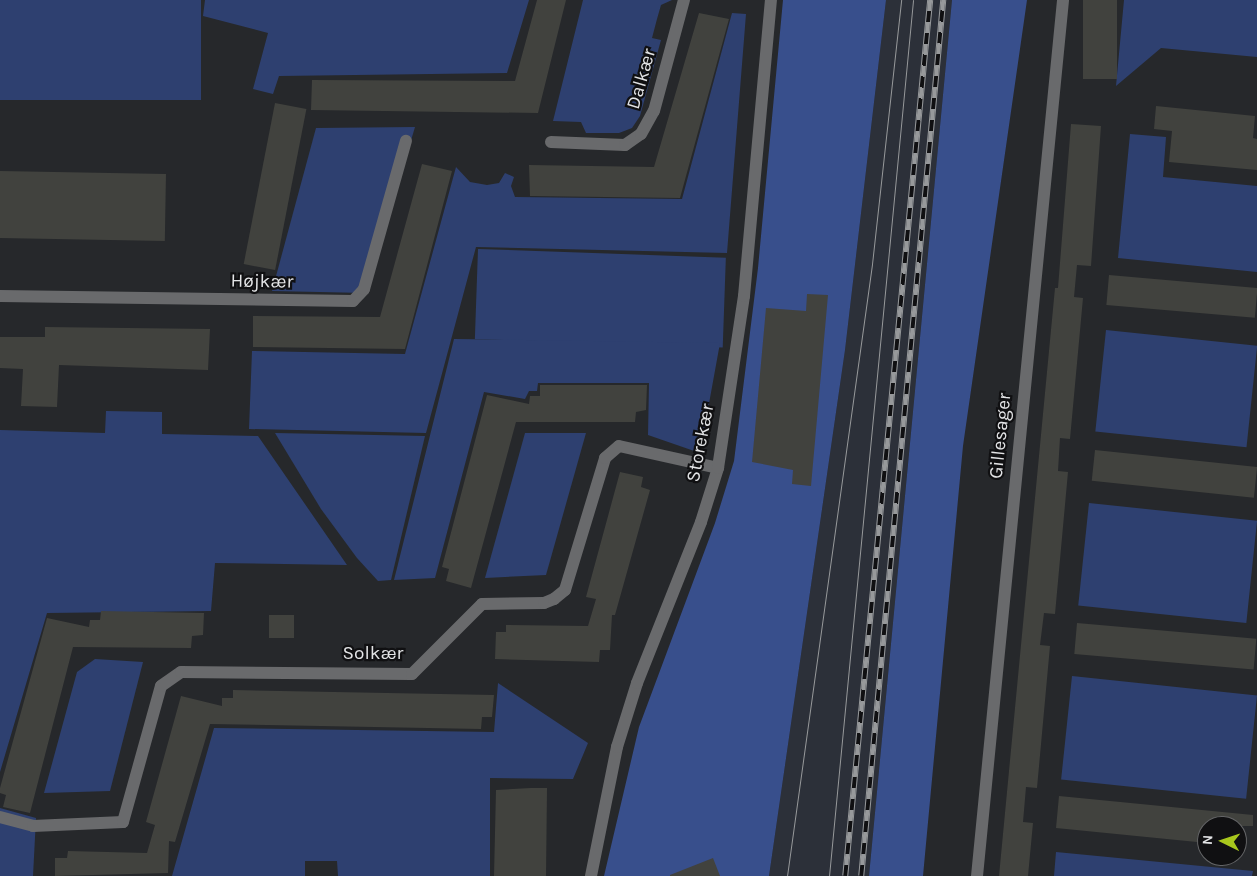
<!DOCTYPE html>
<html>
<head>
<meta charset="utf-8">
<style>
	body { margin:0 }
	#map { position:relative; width:1257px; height:876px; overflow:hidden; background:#26282b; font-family:Karla,sans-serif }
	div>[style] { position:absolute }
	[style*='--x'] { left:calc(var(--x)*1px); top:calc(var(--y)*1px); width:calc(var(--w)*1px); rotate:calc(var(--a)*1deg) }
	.built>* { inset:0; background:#2c3039 }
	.green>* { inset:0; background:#2e4070; transform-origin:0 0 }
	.forest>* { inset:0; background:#384f8c }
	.building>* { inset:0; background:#41423e; transform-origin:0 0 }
	.street>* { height:12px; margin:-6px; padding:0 6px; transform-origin:6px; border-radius:6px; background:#696a6c }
	.tram>* { height:1px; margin:-0.5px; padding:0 0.5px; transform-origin:0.5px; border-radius:0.5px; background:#97999b }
	.rail>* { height:5.5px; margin-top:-2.75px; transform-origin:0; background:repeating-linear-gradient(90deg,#101012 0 11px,#97999b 0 22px); box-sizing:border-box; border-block:1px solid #97999b }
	span { translate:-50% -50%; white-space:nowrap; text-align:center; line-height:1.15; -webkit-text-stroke:4.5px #101012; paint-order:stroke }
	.street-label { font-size:19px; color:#e3e4e6 }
	.north { position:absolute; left:1197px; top:816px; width:50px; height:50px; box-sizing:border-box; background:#101012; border:1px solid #646567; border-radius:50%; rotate:274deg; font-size:14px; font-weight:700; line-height:20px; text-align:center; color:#e3e4e6 }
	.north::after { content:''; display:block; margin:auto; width:18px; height:22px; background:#a8c71d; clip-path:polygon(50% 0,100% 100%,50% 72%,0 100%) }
</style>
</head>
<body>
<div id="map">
	<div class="built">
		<i style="clip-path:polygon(886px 0,952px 0,869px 876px,769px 876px,845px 350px)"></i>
	</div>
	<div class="green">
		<i style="left:0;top:0;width:201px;height:100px"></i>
		<i style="clip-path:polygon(205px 0,529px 0,507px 73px,279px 76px,273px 94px,253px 89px,268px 33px,203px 16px)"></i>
		<i style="clip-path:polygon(583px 0,672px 0,661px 5px,657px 19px,652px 38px,661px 40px,640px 116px,632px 128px,619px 133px,586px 133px,581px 122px,553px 121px)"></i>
		<i style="clip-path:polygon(1124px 0,1257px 0,1257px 57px,1161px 48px,1116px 86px)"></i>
		<i style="clip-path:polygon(732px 13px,746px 14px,727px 253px,476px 247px,426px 433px,249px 429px,252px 351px,405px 354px,456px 167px,470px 182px,487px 185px,499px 183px,505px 173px,514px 177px,511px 186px,515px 197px,682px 199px)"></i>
		<i style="clip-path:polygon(415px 127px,366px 293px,272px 291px,316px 128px)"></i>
		<i style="clip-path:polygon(1130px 134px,1166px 137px,1163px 177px,1257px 186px,1257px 272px,1118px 258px)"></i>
		<i style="left:478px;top:249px;width:248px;height:90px;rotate:2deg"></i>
		<i style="left:1106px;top:330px;width:152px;height:102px;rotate:6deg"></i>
		<i style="clip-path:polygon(454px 339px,720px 343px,700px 453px,648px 435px,649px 383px,538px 383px,537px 391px,529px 391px,525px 399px,484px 392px,435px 578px,394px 580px)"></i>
		<i style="clip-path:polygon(106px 411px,162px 412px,162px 434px,258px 436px,347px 565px,215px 563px,211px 611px,47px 613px,0 772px,0 430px,105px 433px)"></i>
		<i style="clip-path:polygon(275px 433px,425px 436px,391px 580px,378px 581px,357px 558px,321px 509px)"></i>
		<i style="clip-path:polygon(525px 433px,586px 433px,546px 575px,485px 578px)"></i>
		<i style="left:1089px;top:503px;width:169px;height:103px;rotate:6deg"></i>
		<i style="clip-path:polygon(95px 659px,143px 662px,110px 791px,44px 793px,77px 672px)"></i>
		<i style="left:1072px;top:676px;width:186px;height:104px;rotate:6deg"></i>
		<i style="clip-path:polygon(498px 683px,588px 743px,573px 779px,490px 778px,490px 876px,338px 876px,337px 861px,305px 861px,305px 876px,172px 876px,214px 728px,494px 732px)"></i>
		<i style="clip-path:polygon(0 808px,36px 818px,33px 876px,0 876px)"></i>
		<i style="clip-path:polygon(1056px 852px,1253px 871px,1252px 876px,1054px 876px)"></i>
	</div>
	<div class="forest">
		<i style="clip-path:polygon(783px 0,886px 0,845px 350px,769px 876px,604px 876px,639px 727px,715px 523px,734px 461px,758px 268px)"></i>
		<i style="clip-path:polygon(952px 0,1027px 0,963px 446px,923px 876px,869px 876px)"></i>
	</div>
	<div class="building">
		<i style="clip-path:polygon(537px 0,566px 0,538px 113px,311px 110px,312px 80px,515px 81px)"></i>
		<i style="left:1083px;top:0;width:34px;height:79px"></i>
		<i style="clip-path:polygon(699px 13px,729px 19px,680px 198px,530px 196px,529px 165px,654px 167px)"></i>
		<i style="left:275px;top:103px;width:32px;height:164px;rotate:11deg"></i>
		<i style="clip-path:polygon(1156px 106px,1255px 116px,1253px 138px,1257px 139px,1257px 170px,1169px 162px,1172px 131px,1154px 129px)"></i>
		<i style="clip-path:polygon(1071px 124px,1101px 126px,1091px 266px,1077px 265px,1074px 297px,1083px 298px,1070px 439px,1060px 438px,1058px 471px,1068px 472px,1055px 614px,1044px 613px,1040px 645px,1050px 646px,1037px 788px,1026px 787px,1023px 822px,1033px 823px,1028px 876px,999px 876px,1055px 288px,1058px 288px)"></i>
		<i style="clip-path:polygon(422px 164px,452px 171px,405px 349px,253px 347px,253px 316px,380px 317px)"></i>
		<i style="left:0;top:171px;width:166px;height:67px;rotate:1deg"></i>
		<i style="left:1109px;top:275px;width:149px;height:30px;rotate:5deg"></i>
		<i style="clip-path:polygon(807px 294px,828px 295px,811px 486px,792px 484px,793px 470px,752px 462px,766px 308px,806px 311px)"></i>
		<i style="clip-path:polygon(45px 327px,210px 329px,208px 370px,59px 365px,57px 407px,21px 406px,23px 369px,0 368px,0 337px,45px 337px)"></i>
		<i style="clip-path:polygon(540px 385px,647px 385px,646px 410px,636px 412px,635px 422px,516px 422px,471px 588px,446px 581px,449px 569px,442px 567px,487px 395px,529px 404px,530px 396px,540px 396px)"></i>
		<i style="left:1095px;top:450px;width:163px;height:31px;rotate:6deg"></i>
		<i style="clip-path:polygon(620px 472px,643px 477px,641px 487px,650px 490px,615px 615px,612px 615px,610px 650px,600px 650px,599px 662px,495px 659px,496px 632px,506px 632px,506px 625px,588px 626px,596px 599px,586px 597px)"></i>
		<i style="clip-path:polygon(101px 611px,204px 613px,203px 635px,192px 636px,191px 648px,73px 647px,30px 813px,3px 807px,6px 795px,0 793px,0 788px,47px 618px,89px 627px,90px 620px,100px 620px)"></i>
		<i style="left:269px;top:615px;width:25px;height:23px"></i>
		<i style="left:1077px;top:623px;width:180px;height:31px;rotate:5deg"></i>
		<i style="clip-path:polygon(233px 690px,494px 695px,492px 717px,482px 717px,481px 729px,210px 724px,175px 842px,169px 841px,168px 873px,55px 876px,55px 858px,67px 858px,68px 851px,147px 853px,155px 825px,146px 822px,181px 696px,222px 706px,222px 698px,233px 698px)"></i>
		<i style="clip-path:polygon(531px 788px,547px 788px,546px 876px,494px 876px,496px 790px)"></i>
		<i style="clip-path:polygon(1059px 796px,1253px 815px,1253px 826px,1207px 826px,1207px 843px,1056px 828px)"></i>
		<i style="clip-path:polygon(713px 858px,720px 876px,670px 876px,670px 875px)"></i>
	</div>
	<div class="street">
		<i style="--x:551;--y:142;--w:74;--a:2.3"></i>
		<i style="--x:625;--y:145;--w:19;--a:-35"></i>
		<i style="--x:641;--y:134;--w:26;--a:-61"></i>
		<i style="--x:654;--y:111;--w:115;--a:-74.9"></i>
		<i style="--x:0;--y:296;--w:353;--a:0.8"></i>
		<i style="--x:353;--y:301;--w:16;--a:-47"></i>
		<i style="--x:364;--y:289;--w:154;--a:-74.2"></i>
		<i style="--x:0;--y:817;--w:34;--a:15"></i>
		<i style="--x:33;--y:826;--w:90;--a:-2.5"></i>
		<i style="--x:123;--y:822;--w:141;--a:-74.4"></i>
		<i style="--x:161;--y:686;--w:24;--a:-35"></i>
		<i style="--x:181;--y:672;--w:231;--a:0.5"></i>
		<i style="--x:412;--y:674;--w:99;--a:-45"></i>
		<i style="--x:482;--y:604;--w:62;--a:-0.9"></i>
		<i style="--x:544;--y:603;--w:11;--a:-22"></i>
		<i style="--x:554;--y:599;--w:14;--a:-39"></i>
		<i style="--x:565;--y:590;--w:138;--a:-73.1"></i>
		<i style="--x:605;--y:458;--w:18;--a:-41"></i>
		<i style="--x:619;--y:446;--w:101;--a:12.5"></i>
		<i style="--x:591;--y:876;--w:132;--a:-78.6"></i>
		<i style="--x:617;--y:747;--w:67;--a:-72.6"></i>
		<i style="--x:637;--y:683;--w:173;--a:-68.3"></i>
		<i style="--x:701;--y:522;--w:57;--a:-72.5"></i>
		<i style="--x:718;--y:468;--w:174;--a:-81.4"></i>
		<i style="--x:744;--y:296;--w:297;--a:-84.8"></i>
		<i style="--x:977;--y:876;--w:880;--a:-84.39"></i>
	</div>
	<div class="tram">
		<i style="--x:787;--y:876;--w:618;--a:-82.09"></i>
		<i style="--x:872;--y:264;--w:266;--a:-83.7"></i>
		<i style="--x:829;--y:876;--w:880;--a:-84.52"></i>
	</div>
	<div class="rail">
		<i style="--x:845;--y:876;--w:880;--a:-84.46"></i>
		<i style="--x:861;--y:876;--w:880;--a:-84.65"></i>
	</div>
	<div class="street-label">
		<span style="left:642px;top:79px;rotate:-74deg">Dalkær</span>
		<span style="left:262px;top:282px;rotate:1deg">Højkær</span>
		<span style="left:1001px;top:436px;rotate:-84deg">Gillesager</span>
		<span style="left:701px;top:443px;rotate:-79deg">Storekær</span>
		<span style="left:373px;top:654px">Solkær</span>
	</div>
	<div class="north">N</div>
</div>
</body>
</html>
